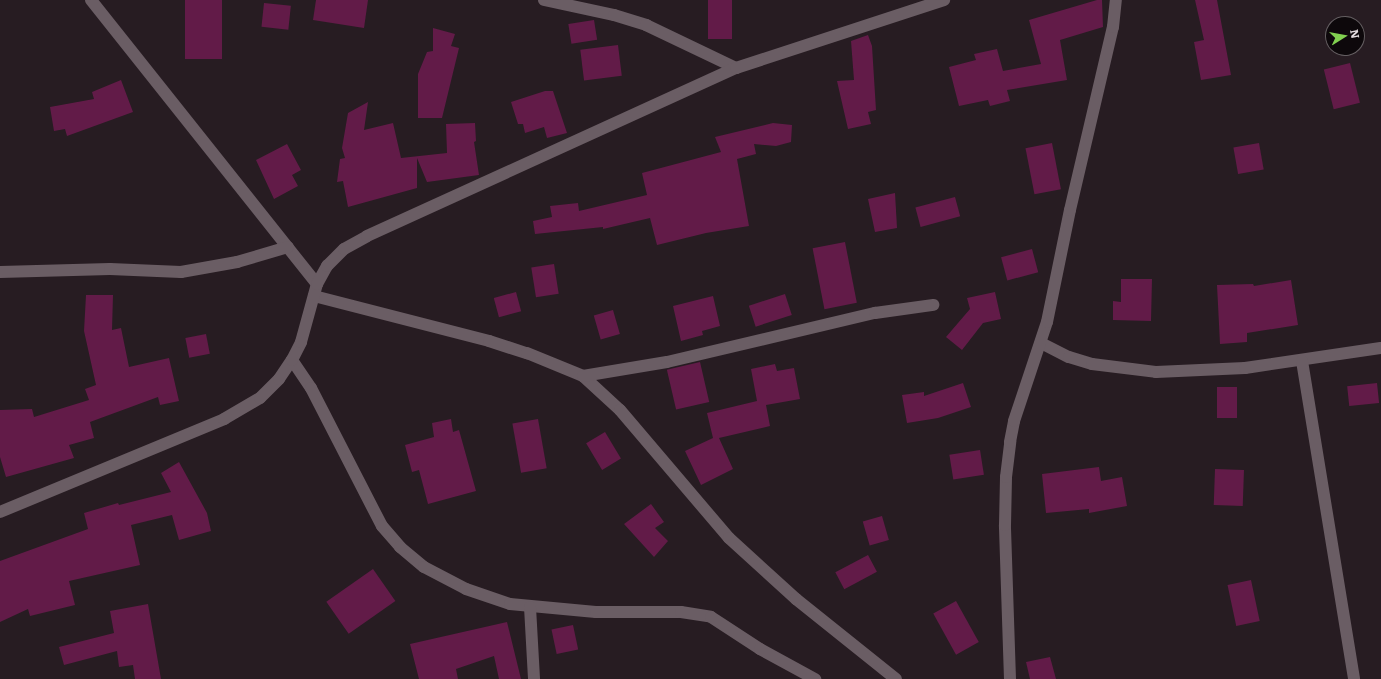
<!DOCTYPE html>
<html>
<head>
<meta charset="utf-8">
<style>
	body { margin:0 }
	#map { position:relative; width:1381px; height:679px; overflow:hidden; background:#271c22; font-family:Literata,serif }
	div>[style] { position:absolute }
	[style*='--x'] { left:calc(var(--x)*1px); top:calc(var(--y)*1px); width:calc(var(--w)*1px); rotate:calc(var(--a)*1deg) }
	.building>* { inset:0; background:#621b48; transform-origin:0 0 }
	.street>* { height:12px; margin:-6px; padding:0 6px; transform-origin:6px; border-radius:6px; background:#6a5d64 }
	span { translate:-50% -50%; white-space:nowrap; text-align:center; line-height:1.15; -webkit-text-stroke:3px #0d080b; paint-order:stroke }
	.north { position:absolute; left:1325px; top:16px; width:40px; height:40px; box-sizing:border-box; background:#0d080b; border:1px solid #645e61; border-radius:50%; rotate:79deg; font-size:11px; font-weight:700; line-height:16px; text-align:center; color:#e6dee2 }
	.north::after { content:''; display:block; margin:auto; width:14px; height:18px; background:#81d050; clip-path:polygon(50% 0,100% 100%,50% 72%,0 100%) }
</style>
</head>
<body>
<div id="map">
	<div class="building">
		<i style="left:185px;top:0;width:37px;height:59px"></i>
		<i style="clip-path:polygon(316px 0,368px 0,364px 28px,313px 20px)"></i>
		<i style="left:708px;top:0;width:24px;height:39px"></i>
		<i style="clip-path:polygon(1097px 0,1102px 0,1103px 27px,1060px 40px,1067px 80px,1007px 90px,1010px 101px,990px 106px,988px 100px,959px 106px,949px 67px,976px 60px,974px 54px,997px 49px,1003px 71px,1041px 64px,1029px 20px)"></i>
		<i style="clip-path:polygon(1195px 0,1217px 0,1231px 75px,1201px 80px,1194px 42px,1204px 40px)"></i>
		<i style="left:264px;top:3px;width:27px;height:24px;rotate:6deg"></i>
		<i style="left:594px;top:20px;width:20px;height:26px;rotate:81deg"></i>
		<i style="clip-path:polygon(433px 28px,455px 34px,451px 46px,459px 48px,442px 118px,418px 118px,418px 74px,427px 52px,433px 51px)"></i>
		<i style="clip-path:polygon(868px 35px,872px 46px,876px 110px,868px 112px,871px 124px,848px 129px,837px 81px,854px 80px,851px 41px)"></i>
		<i style="left:618px;top:45px;width:31px;height:38px;rotate:83deg"></i>
		<i style="left:1350px;top:63px;width:41px;height:27px;rotate:76deg"></i>
		<i style="clip-path:polygon(121px 80px,133px 112px,67px 136px,65px 129px,54px 131px,50px 107px,94px 99px,92px 92px)"></i>
		<i style="clip-path:polygon(545px 91px,553px 91px,567px 133px,547px 138px,544px 127px,525px 133px,523px 124px,518px 124px,511px 102px)"></i>
		<i style="clip-path:polygon(368px 102px,364px 130px,393px 123px,401px 158px,447px 153px,446px 124px,475px 123px,476px 141px,474px 142px,479px 175px,427px 182px,417px 158px,417px 188px,348px 207px,343px 181px,337px 182px,340px 159px,345px 158px,342px 148px,348px 113px)"></i>
		<i style="clip-path:polygon(773px 123px,792px 125px,791px 142px,776px 146px,754px 144px,756px 154px,737px 159px,749px 226px,706px 233px,657px 245px,650px 218px,603px 229px,603px 227px,535px 234px,533px 221px,552px 217px,550px 206px,578px 203px,579px 211px,647px 195px,642px 173px,721px 152px,715px 137px)"></i>
		<i style="left:1052px;top:143px;width:47px;height:27px;rotate:79deg"></i>
		<i style="left:1259px;top:143px;width:27px;height:26px;rotate:80deg"></i>
		<i style="clip-path:polygon(287px 144px,301px 170px,292px 175px,298px 186px,274px 199px,256px 160px)"></i>
		<i style="clip-path:polygon(895px 193px,897px 228px,875px 232px,868px 199px)"></i>
		<i style="left:955px;top:197px;width:20px;height:41px;rotate:75deg"></i>
		<i style="left:845px;top:242px;width:62px;height:33px;rotate:79deg"></i>
		<i style="left:1032px;top:249px;width:24px;height:32px;rotate:75deg"></i>
		<i style="left:554px;top:264px;width:30px;height:23px;rotate:81deg"></i>
		<i style="clip-path:polygon(1121px 279px,1152px 279px,1151px 321px,1113px 320px,1113px 301px,1121px 302px)"></i>
		<i style="clip-path:polygon(1291px 280px,1298px 325px,1247px 333px,1247px 342px,1220px 344px,1217px 285px,1253px 284px,1254px 286px)"></i>
		<i style="left:516px;top:292px;width:20px;height:23px;rotate:75deg"></i>
		<i style="clip-path:polygon(995px 292px,1001px 319px,983px 323px,962px 350px,946px 337px,970px 309px,967px 298px)"></i>
		<i style="left:785px;top:294px;width:22px;height:38px;rotate:72deg"></i>
		<i style="clip-path:polygon(86px 295px,113px 295px,112px 330px,121px 328px,129px 367px,169px 358px,179px 401px,160px 405px,158px 397px,90px 422px,94px 438px,69px 445px,74px 458px,6px 477px,0 457px,0 410px,32px 409px,34px 417px,89px 400px,85px 389px,96px 385px,84px 331px)"></i>
		<i style="clip-path:polygon(713px 296px,720px 326px,702px 331px,703px 335px,681px 341px,673px 306px)"></i>
		<i style="left:613px;top:310px;width:25px;height:20px;rotate:74deg"></i>
		<i style="left:206px;top:334px;width:20px;height:21px;rotate:79deg"></i>
		<i style="left:700px;top:362px;width:41px;height:34px;rotate:77deg"></i>
		<i style="clip-path:polygon(775px 364px,777px 371px,794px 368px,800px 399px,766px 405px,770px 426px,719px 438px,733px 469px,701px 485px,685px 451px,713px 438px,707px 413px,757px 401px,751px 369px)"></i>
		<i style="clip-path:polygon(963px 383px,971px 407px,938px 418px,907px 423px,902px 395px,924px 392px,924px 396px)"></i>
		<i style="left:1377px;top:383px;width:20px;height:30px;rotate:84deg"></i>
		<i style="left:1217px;top:387px;width:20px;height:31px"></i>
		<i style="clip-path:polygon(451px 419px,453px 432px,459px 430px,476px 491px,428px 504px,419px 470px,412px 472px,405px 445px,434px 437px,432px 423px)"></i>
		<i style="left:538px;top:419px;width:50px;height:26px;rotate:80deg"></i>
		<i style="left:605px;top:432px;width:31px;height:22px;rotate:59deg"></i>
		<i style="left:980px;top:450px;width:25px;height:31px;rotate:81deg"></i>
		<i style="clip-path:polygon(179px 462px,207px 513px,211px 531px,179px 540px,172px 515px,131px 525px,140px 565px,69px 581px,75px 605px,30px 616px,28px 609px,0 622px,0 561px,88px 529px,84px 513px,118px 503px,119px 505px,171px 492px,161px 473px)"></i>
		<i style="clip-path:polygon(1099px 467px,1101px 481px,1122px 477px,1127px 506px,1089px 513px,1089px 509px,1046px 513px,1042px 474px)"></i>
		<i style="left:1215px;top:469px;width:29px;height:36px;rotate:2deg"></i>
		<i style="clip-path:polygon(651px 504px,664px 522px,655px 528px,668px 541px,654px 557px,624px 524px)"></i>
		<i style="left:882px;top:516px;width:25px;height:20px;rotate:74deg"></i>
		<i style="left:868px;top:555px;width:19px;height:37px;rotate:62deg"></i>
		<i style="left:373px;top:569px;width:39px;height:57px;rotate:55deg"></i>
		<i style="left:1251px;top:580px;width:42px;height:24px;rotate:78deg"></i>
		<i style="left:956px;top:601px;width:47px;height:26px;rotate:61deg"></i>
		<i style="clip-path:polygon(148px 604px,161px 679px,135px 679px,133px 665px,119px 667px,117px 651px,64px 665px,59px 647px,114px 633px,110px 611px)"></i>
		<i style="clip-path:polygon(507px 622px,521px 679px,499px 679px,494px 656px,456px 669px,458px 679px,419px 679px,410px 644px)"></i>
		<i style="left:573px;top:625px;width:25px;height:22px;rotate:78deg"></i>
		<i style="clip-path:polygon(1050px 657px,1056px 679px,1030px 679px,1026px 662px)"></i>
	</div>
	<div class="street">
		<i style="--x:91;--y:0;--w:363;--a:51.5"></i>
		<i style="--x:544;--y:0;--w:72;--a:12.1"></i>
		<i style="--x:614;--y:15;--w:34;--a:17"></i>
		<i style="--x:646;--y:25;--w:100;--a:25.5"></i>
		<i style="--x:0;--y:272;--w:110;--a:-1.6"></i>
		<i style="--x:110;--y:269;--w:71;--a:2.4"></i>
		<i style="--x:181;--y:272;--w:57;--a:-10.1"></i>
		<i style="--x:237;--y:262;--w:53;--a:-16.4"></i>
		<i style="--x:314;--y:296;--w:181;--a:14.4"></i>
		<i style="--x:489;--y:341;--w:40;--a:18"></i>
		<i style="--x:527;--y:353;--w:61;--a:22.3"></i>
		<i style="--x:583;--y:376;--w:50;--a:42.6"></i>
		<i style="--x:620;--y:410;--w:168;--a:49.6"></i>
		<i style="--x:729;--y:538;--w:91;--a:42.3"></i>
		<i style="--x:796;--y:599;--w:128;--a:38.7"></i>
		<i style="--x:1041;--y:343;--w:31;--a:27"></i>
		<i style="--x:1069;--y:357;--w:24;--a:17"></i>
		<i style="--x:1092;--y:364;--w:64;--a:7.1"></i>
		<i style="--x:1156;--y:372;--w:89;--a:-2.6"></i>
		<i style="--x:1245;--y:368;--w:137;--a:-8.4"></i>
		<i style="--x:292;--y:360;--w:34;--a:56"></i>
		<i style="--x:311;--y:388;--w:155;--a:62.8"></i>
		<i style="--x:382;--y:526;--w:28;--a:49"></i>
		<i style="--x:400;--y:547;--w:31;--a:40"></i>
		<i style="--x:424;--y:567;--w:47;--a:27.6"></i>
		<i style="--x:466;--y:589;--w:46;--a:18.8"></i>
		<i style="--x:510;--y:604;--w:86;--a:5.3"></i>
		<i style="--x:596;--y:612;--w:85;--a:0"></i>
		<i style="--x:681;--y:612;--w:30;--a:9"></i>
		<i style="--x:711;--y:617;--w:59;--a:33.1"></i>
		<i style="--x:760;--y:649;--w:63;--a:28.6"></i>
		<i style="--x:1302;--y:361;--w:322;--a:80.7"></i>
		<i style="--x:583;--y:376;--w:85;--a:-9.5"></i>
		<i style="--x:667;--y:362;--w:214;--a:-13.3"></i>
		<i style="--x:875;--y:313;--w:59;--a:-7.9"></i>
		<i style="--x:0;--y:512;--w:243;--a:-22.5"></i>
		<i style="--x:224;--y:419;--w:42;--a:-30.3"></i>
		<i style="--x:260;--y:398;--w:27;--a:-45"></i>
		<i style="--x:279;--y:379;--w:23;--a:-56"></i>
		<i style="--x:292;--y:360;--w:20;--a:-63"></i>
		<i style="--x:301;--y:342;--w:60;--a:-74.6"></i>
		<i style="--x:317;--y:284;--w:21;--a:-61"></i>
		<i style="--x:327;--y:266;--w:24;--a:-45"></i>
		<i style="--x:344;--y:249;--w:26;--a:-29"></i>
		<i style="--x:367;--y:236;--w:405;--a:-24.5"></i>
		<i style="--x:736;--y:68;--w:219;--a:-18.1"></i>
		<i style="--x:530;--y:607;--w:72;--a:86.8"></i>
		<i style="--x:1010;--y:679;--w:154;--a:-91.9"></i>
		<i style="--x:1005;--y:525;--w:48;--a:-88.8"></i>
		<i style="--x:1006;--y:477;--w:35;--a:-83"></i>
		<i style="--x:1010;--y:442;--w:21;--a:-79"></i>
		<i style="--x:1014;--y:421;--w:104;--a:-71.6"></i>
		<i style="--x:1047;--y:322;--w:114;--a:-78.4"></i>
		<i style="--x:1070;--y:210;--w:188;--a:-76.8"></i>
		<i style="--x:1113;--y:27;--w:27;--a:-84"></i>
	</div>
	<div class="north">N</div>
</div>
</body>
</html>
